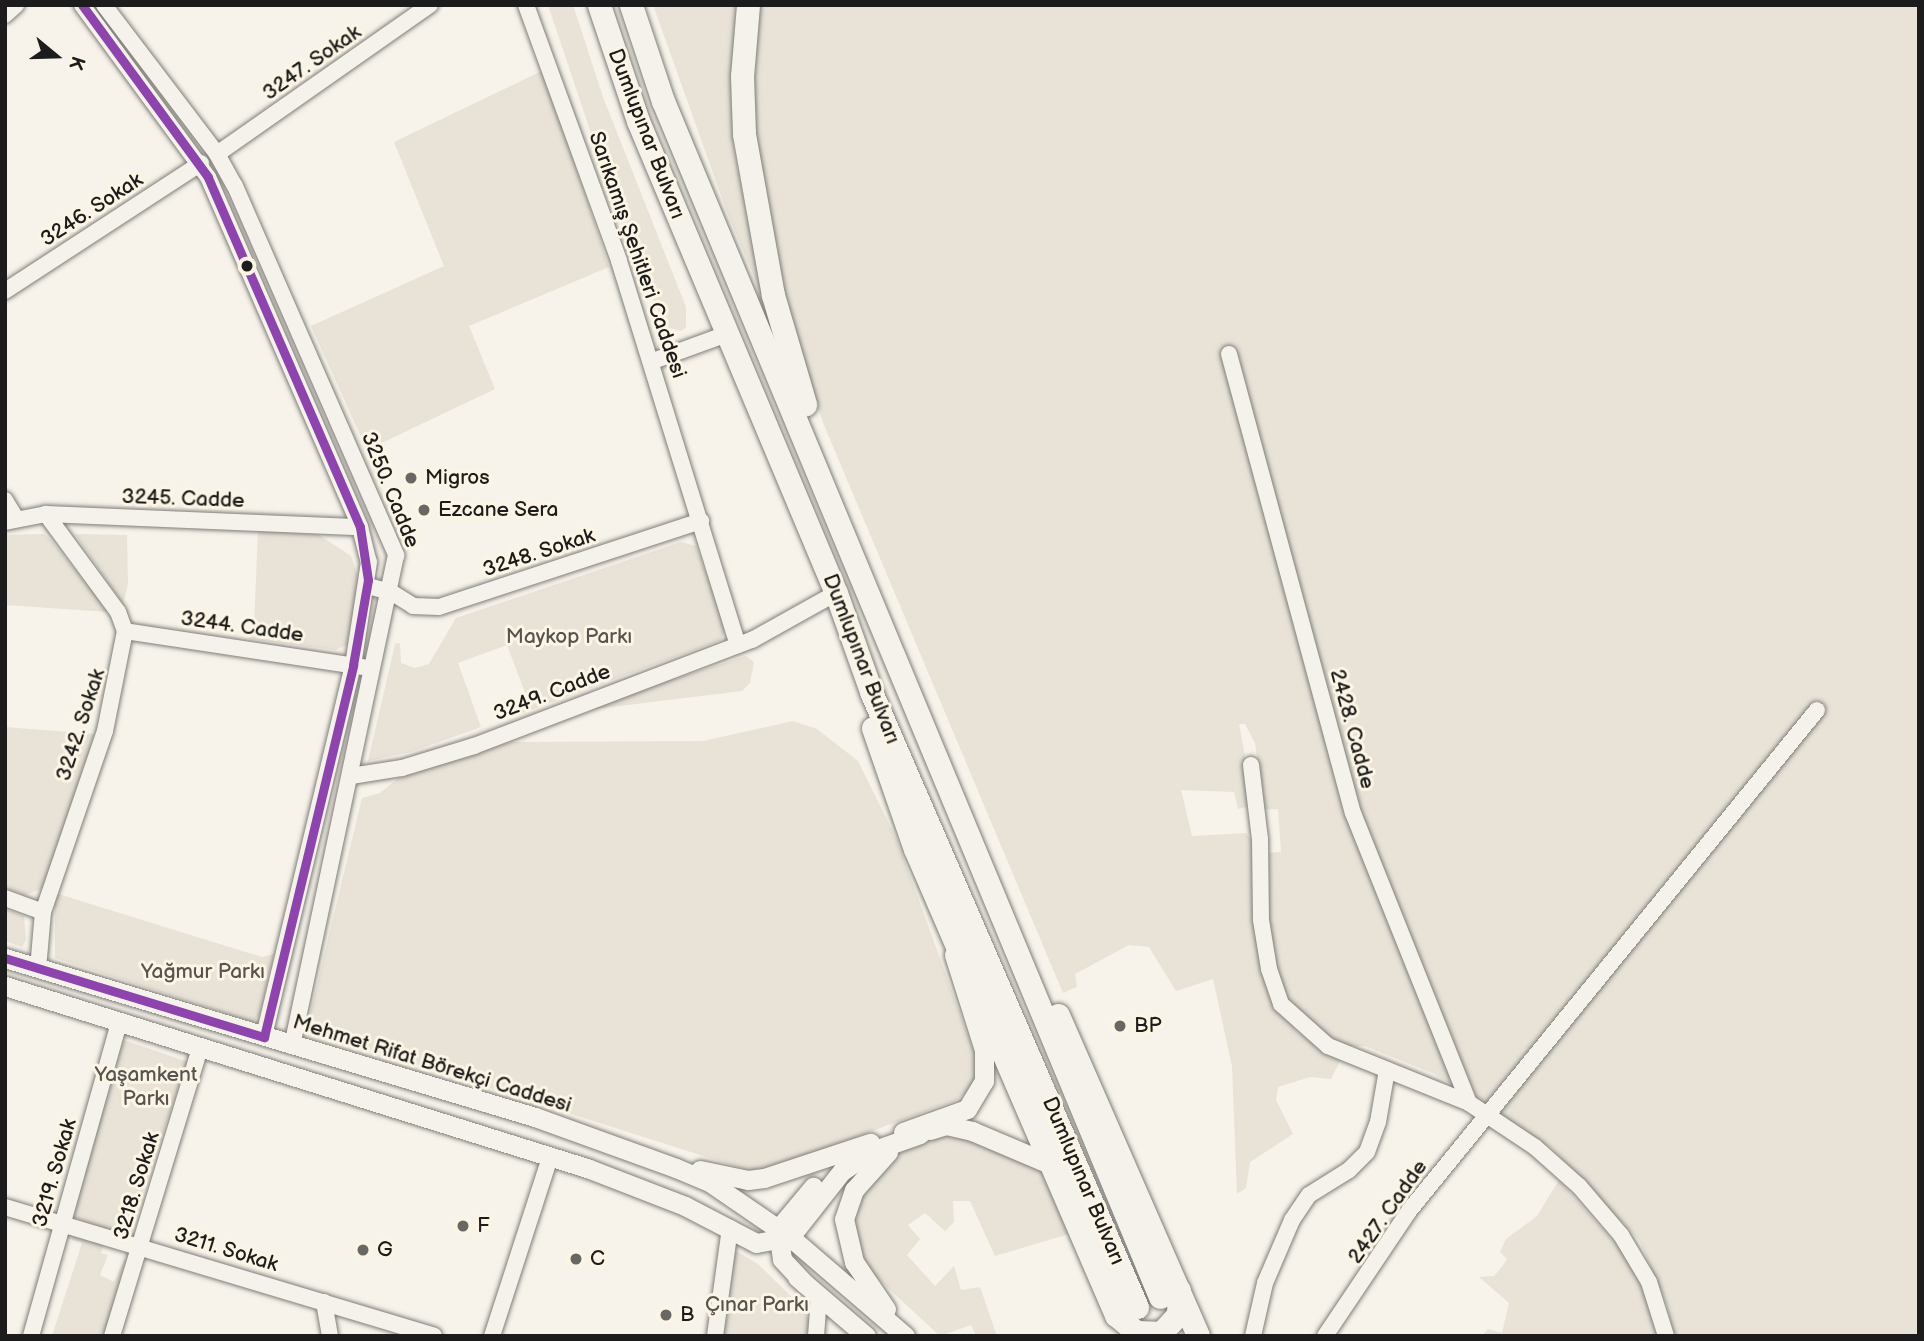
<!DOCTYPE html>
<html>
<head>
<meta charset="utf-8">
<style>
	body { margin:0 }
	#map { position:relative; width:1924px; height:1341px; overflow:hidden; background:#f7f3ea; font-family:"Balsamiq Sans",sans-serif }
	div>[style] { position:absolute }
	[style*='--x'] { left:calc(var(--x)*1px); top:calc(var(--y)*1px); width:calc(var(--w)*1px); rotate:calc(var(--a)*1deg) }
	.green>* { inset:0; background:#e8e2d7; transform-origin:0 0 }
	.roads { filter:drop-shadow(0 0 2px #7f7d79) drop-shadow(0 0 2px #7f7d79) }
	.minor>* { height:16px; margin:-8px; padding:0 8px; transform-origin:8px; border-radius:8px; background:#f5f2ec }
	.major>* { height:19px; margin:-9.5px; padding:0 9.5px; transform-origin:9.5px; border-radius:9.5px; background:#f5f2ec }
	.highway>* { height:23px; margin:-11.5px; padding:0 11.5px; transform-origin:11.5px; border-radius:11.5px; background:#f5f2ec }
	.bus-1>* { height:9px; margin:-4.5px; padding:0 4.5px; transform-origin:4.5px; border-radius:4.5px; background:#8e44ad }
	.dots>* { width:19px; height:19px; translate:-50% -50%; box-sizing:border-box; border:4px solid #fcf5e5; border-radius:50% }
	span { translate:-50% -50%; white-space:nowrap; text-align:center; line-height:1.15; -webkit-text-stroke:6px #fcf5e5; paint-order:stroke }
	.street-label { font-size:21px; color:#1c1c1c }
	.poi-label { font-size:21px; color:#1c1c1c }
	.left { translate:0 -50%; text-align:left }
	.park-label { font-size:21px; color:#555450 }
	.frame { position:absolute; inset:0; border:7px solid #1c1c1c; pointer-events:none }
	.north { position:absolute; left:21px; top:21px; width:70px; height:70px; -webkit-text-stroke:5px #fcf5e5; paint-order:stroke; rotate:109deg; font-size:19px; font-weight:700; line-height:28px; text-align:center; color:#1c1c1c }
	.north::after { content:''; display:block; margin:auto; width:24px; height:32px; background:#1c1c1c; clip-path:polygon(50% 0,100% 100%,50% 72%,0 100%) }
</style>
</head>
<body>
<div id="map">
	<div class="green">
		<i style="clip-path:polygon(548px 5px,573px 5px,603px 97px,686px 307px,686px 327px,681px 331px,665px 327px,624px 232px)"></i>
		<i style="clip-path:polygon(653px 5px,736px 5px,731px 83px,733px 143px,762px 296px,727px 212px)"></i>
		<i style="clip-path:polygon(758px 5px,1919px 5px,1919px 1336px,1674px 1336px,1667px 1305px,1639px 1240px,1552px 1148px,1435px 1074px,1365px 1046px,1343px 1046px,1314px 1030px,1284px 1002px,1266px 914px,1266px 853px,1281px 852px,1278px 809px,1264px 810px,1255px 743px,1245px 724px,1239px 724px,1254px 805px,1238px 809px,1234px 792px,1181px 790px,1192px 836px,1246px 833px,1256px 847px,1269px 991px,1296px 1031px,1340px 1061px,1331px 1079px,1310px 1077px,1278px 1087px,1276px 1100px,1293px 1134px,1250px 1162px,1246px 1188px,1237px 1194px,1232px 1066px,1213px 979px,1176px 991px,1149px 947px,1129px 945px,1075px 974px,1077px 987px,1063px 993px,824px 425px,793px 342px,753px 123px)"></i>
		<i style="clip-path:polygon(544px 70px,609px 267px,469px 326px,495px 389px,367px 450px,311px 326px,444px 266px,394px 142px)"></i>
		<i style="clip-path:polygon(258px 530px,319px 535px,351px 556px,359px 580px,347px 645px,335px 650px,249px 639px,250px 627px,254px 627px)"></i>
		<i style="clip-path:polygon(44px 534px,51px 540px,109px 612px,5px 605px,5px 535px)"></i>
		<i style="clip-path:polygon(75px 534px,127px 535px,128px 584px,123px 604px)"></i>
		<i style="clip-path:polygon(681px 542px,696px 546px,726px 628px,721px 640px,514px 716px,511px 704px,527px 698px,507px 645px,458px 663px,481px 727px,411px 752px,368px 761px,395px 644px,400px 643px,401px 663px,415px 668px,429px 664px,456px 618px)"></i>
		<i style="clip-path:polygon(746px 656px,754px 662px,750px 683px,742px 691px,571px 712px)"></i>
		<i style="clip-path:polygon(793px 721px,817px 729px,858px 761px,897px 840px,978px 1063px,972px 1088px,956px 1100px,764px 1171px,747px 1170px,312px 1031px,309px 1018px,362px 798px,380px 793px,401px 776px,511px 742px,703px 741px)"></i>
		<i style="clip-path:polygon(5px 727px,95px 734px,43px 888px,26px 895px,5px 888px)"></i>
		<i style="clip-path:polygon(55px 893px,262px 957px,274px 954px,259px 1016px,253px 1022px,55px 958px)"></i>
		<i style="clip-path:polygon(5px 909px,24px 916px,26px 940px,22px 947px,5px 941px)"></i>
		<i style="left:124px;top:1040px;width:67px;height:184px;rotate:19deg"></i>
		<i style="clip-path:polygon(943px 1131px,1039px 1165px,1072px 1233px,995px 1256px,970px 1201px,953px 1201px,954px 1222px,945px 1231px,925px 1213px,908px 1225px,920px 1239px,907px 1255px,935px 1286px,954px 1266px,961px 1290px,980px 1287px,997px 1336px,976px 1336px,971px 1325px,940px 1336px,861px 1263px,849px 1209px,883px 1161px)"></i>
		<i style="clip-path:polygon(1559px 1180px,1623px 1252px,1646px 1289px,1659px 1336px,1482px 1336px,1488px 1329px,1502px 1333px,1509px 1303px,1479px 1277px,1494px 1276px,1502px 1267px,1507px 1259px,1500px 1252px,1506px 1239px,1537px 1216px)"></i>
		<i style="clip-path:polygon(73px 1233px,104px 1243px,101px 1253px,108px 1255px,100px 1275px,114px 1282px,124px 1260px,131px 1262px,109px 1336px,52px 1336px,82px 1243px,72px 1240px)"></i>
		<i style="clip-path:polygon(733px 1249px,759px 1265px,800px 1305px,810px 1320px,808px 1336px,722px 1336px)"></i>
	</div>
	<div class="roads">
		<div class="minor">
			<i style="--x:82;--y:5;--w:213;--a:53.8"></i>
			<i style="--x:208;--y:177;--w:382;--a:66.5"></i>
			<i style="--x:360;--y:527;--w:36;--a:76"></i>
			<i style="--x:369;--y:562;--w:104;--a:98.8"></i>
			<i style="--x:353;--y:665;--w:382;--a:103.5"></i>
			<i style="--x:104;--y:5;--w:187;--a:52.8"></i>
			<i style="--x:217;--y:154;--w:37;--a:61"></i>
			<i style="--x:235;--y:186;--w:403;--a:66.4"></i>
			<i style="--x:396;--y:555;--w:502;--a:101.96"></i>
			<i style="--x:526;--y:5;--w:272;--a:70"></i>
			<i style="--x:619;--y:261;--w:402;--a:72.8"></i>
			<i style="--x:5;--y:15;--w:15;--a:-42"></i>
			<i style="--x:217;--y:154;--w:260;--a:-35"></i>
			<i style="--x:5;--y:291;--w:234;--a:-33.1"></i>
			<i style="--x:1229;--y:354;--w:475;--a:74.9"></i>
			<i style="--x:1353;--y:813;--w:312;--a:68.2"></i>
			<i style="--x:653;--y:361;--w:76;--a:-20.1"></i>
			<i style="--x:5;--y:500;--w:21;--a:59"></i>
			<i style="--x:5;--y:522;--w:42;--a:-11"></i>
			<i style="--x:46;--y:514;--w:314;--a:2.4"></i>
			<i style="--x:368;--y:586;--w:24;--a:15"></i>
			<i style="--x:391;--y:592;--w:26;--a:32"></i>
			<i style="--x:413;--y:606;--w:26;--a:2"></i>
			<i style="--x:439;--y:607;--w:276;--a:-18.2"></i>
			<i style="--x:125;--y:631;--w:240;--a:8.6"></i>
			<i style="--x:1251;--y:765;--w:75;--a:83.1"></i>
			<i style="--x:1260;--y:839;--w:81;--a:89.3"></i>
			<i style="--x:1261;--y:920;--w:50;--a:80.7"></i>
			<i style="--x:1269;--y:969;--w:37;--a:71"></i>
			<i style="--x:1281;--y:1004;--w:63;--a:41.8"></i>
			<i style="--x:1328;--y:1046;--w:152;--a:22"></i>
			<i style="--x:1469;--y:1103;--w:79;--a:33.7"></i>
			<i style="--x:1535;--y:1147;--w:59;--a:41.6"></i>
			<i style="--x:1579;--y:1186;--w:65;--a:49.4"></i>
			<i style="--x:1621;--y:1235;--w:55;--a:59.2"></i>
			<i style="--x:1649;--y:1282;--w:57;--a:72.5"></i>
			<i style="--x:351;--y:776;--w:52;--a:-8.9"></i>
			<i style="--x:402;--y:768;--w:75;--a:-17"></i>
			<i style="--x:474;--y:746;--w:298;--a:-20.9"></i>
			<i style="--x:752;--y:640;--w:96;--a:-29.2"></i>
			<i style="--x:5;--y:898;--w:40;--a:20.2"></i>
			<i style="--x:38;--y:969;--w:57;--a:-85"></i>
			<i style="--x:43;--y:912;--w:191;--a:-71.1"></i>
			<i style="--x:105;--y:731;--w:102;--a:-78.7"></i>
			<i style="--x:125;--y:631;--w:20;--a:-110"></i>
			<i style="--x:118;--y:612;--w:122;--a:-126.3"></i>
			<i style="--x:5;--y:1207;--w:448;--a:16.7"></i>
			<i style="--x:324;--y:1302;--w:35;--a:80"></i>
			<i style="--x:31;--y:1336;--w:326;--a:-74.3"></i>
			<i style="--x:112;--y:1336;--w:300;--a:-73"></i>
			<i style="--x:492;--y:1336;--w:188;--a:-72"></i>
			<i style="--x:715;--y:1336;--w:109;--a:-82.1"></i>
			<i style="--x:816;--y:1336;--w:40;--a:-85.7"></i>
			<i style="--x:1253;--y:1336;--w:54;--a:-77.2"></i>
			<i style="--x:1265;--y:1283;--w:69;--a:-66.8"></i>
			<i style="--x:1292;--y:1220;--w:30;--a:-56"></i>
			<i style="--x:1309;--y:1195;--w:47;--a:-32"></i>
			<i style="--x:1349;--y:1170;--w:25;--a:-45"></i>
			<i style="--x:1367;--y:1152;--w:32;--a:-70"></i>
			<i style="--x:1378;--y:1122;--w:53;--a:-80.2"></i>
			<i style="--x:1325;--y:1336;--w:151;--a:-56.1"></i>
			<i style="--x:1409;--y:1211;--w:646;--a:-50.84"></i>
		</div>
		<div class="major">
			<i style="--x:5;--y:958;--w:553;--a:16.7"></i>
			<i style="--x:535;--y:1117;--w:150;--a:19.9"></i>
			<i style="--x:676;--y:1168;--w:38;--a:23"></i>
			<i style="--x:711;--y:1183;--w:96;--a:34.4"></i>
			<i style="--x:790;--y:1237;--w:152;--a:40.7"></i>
			<i style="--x:5;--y:986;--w:610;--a:17.37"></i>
			<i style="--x:587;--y:1168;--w:105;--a:21.2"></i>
			<i style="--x:685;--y:1206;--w:80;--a:27.5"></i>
			<i style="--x:756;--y:1243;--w:35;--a:-10"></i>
			<i style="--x:790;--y:1237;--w:84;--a:-51.8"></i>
			<i style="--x:842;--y:1171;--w:36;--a:-34"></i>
			<i style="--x:872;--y:1151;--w:51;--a:-19.5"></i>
			<i style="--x:930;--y:1130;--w:17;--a:-17"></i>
			<i style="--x:946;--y:1125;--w:27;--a:13"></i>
			<i style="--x:972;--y:1131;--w:87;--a:23"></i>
			<i style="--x:903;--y:1132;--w:68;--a:-19.8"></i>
			<i style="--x:967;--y:1109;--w:33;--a:-59"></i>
			<i style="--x:984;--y:1081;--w:31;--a:-90"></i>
			<i style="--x:984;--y:1050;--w:100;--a:-107.5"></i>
			<i style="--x:700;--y:1170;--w:49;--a:11.8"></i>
			<i style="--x:748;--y:1180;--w:16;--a:-7"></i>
			<i style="--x:764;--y:1178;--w:112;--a:-18.3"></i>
			<i style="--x:797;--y:1277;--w:91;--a:40.5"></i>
			<i style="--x:805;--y:1284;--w:34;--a:-133"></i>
			<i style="--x:782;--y:1259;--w:30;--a:-98"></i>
			<i style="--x:778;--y:1229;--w:55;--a:-50.2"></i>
			<i style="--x:886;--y:1309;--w:57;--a:-124.2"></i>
			<i style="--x:854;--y:1262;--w:44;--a:-103.1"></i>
			<i style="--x:844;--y:1219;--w:31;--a:-71"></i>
			<i style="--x:854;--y:1190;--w:51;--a:-48.2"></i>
		</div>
		<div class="highway">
			<i style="--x:599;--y:5;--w:122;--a:71.4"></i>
			<i style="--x:638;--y:121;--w:512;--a:67.24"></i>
			<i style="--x:836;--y:593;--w:107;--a:70.4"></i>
			<i style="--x:872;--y:694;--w:668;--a:66.62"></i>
			<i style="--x:631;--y:5;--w:101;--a:71.6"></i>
			<i style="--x:663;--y:101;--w:1295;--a:67.43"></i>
			<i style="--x:748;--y:5;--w:71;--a:94.8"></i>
			<i style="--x:742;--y:76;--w:58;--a:88"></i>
			<i style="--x:744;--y:134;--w:164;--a:79.8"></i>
			<i style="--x:773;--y:295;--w:114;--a:73.6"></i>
			<i style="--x:873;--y:728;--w:128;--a:70.9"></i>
			<i style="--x:915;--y:849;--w:508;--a:66.67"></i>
			<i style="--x:1116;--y:1315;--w:26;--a:40"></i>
			<i style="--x:1136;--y:1332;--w:25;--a:2"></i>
			<i style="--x:1161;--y:1333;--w:25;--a:-47"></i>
			<i style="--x:1178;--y:1315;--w:25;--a:-88"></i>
			<i style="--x:1058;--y:1015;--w:350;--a:66.4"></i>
		</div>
	</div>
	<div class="bus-1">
		<i style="--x:5;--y:958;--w:271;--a:17"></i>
		<i style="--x:264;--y:1037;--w:382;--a:-76.5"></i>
		<i style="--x:353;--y:665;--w:86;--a:-80"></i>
		<i style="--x:368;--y:580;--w:54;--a:-98.6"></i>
		<i style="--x:360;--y:527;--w:382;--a:-113.5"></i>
		<i style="--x:208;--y:177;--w:213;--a:-126.2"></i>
	</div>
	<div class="dots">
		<i style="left:247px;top:266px;background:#1c1c1c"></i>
		<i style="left:411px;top:478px;background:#696764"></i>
		<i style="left:424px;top:510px;background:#696764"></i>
		<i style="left:1120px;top:1026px;background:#696764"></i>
		<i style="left:463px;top:1226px;background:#696764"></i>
		<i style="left:363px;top:1250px;background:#696764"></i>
		<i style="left:576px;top:1259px;background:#696764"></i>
		<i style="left:666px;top:1315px;background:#696764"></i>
	</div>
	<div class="street-label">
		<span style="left:312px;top:63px;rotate:-35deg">3247. Sokak</span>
		<span style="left:646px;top:134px;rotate:69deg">Dumlupınar Bulvarı</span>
		<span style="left:92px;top:210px;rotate:-33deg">3246. Sokak</span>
		<span style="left:637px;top:255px;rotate:71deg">Sarıkamış Şehitleri Caddesi</span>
		<span style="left:390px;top:490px;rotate:68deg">3250. Cadde</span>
		<span style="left:183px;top:499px;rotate:2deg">3245. Cadde</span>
		<span style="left:539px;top:553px;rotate:-18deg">3248. Sokak</span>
		<span style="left:242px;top:627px;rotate:8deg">3244. Cadde</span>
		<span style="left:861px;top:659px;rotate:69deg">Dumlupınar Bulvarı</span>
		<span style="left:552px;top:693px;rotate:-21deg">3249. Cadde</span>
		<span style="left:81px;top:725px;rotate:-72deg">3242. Sokak</span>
		<span style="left:1352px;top:729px;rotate:75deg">2428. Cadde</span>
		<span style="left:432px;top:1064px;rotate:17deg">Mehmet Rifat Börekçi Caddesi</span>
		<span style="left:55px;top:1173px;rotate:-74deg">3219. Sokak</span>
		<span style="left:1083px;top:1181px;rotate:67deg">Dumlupınar Bulvarı</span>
		<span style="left:137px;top:1186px;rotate:-73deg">3218. Sokak</span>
		<span style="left:1388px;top:1212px;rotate:-55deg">2427. Cadde</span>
		<span style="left:226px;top:1250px;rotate:17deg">3211. Sokak</span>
	</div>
	<div class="poi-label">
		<span class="left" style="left:425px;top:478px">Migros</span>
		<span class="left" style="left:438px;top:510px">Ezcane Sera</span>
		<span class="left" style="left:1134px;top:1026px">BP</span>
		<span class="left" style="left:477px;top:1226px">F</span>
		<span class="left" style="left:377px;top:1250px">G</span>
		<span class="left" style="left:590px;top:1259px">C</span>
		<span class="left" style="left:680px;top:1315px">B</span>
	</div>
	<div class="park-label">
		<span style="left:569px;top:637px">Maykop Parkı</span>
		<span style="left:203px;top:972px">Yağmur Parkı</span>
		<span style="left:146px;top:1087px">Yaşamkent<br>Parkı</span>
		<span style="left:757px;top:1305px">Çınar Parkı</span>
	</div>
	<div class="frame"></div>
	<div class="north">K</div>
</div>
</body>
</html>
